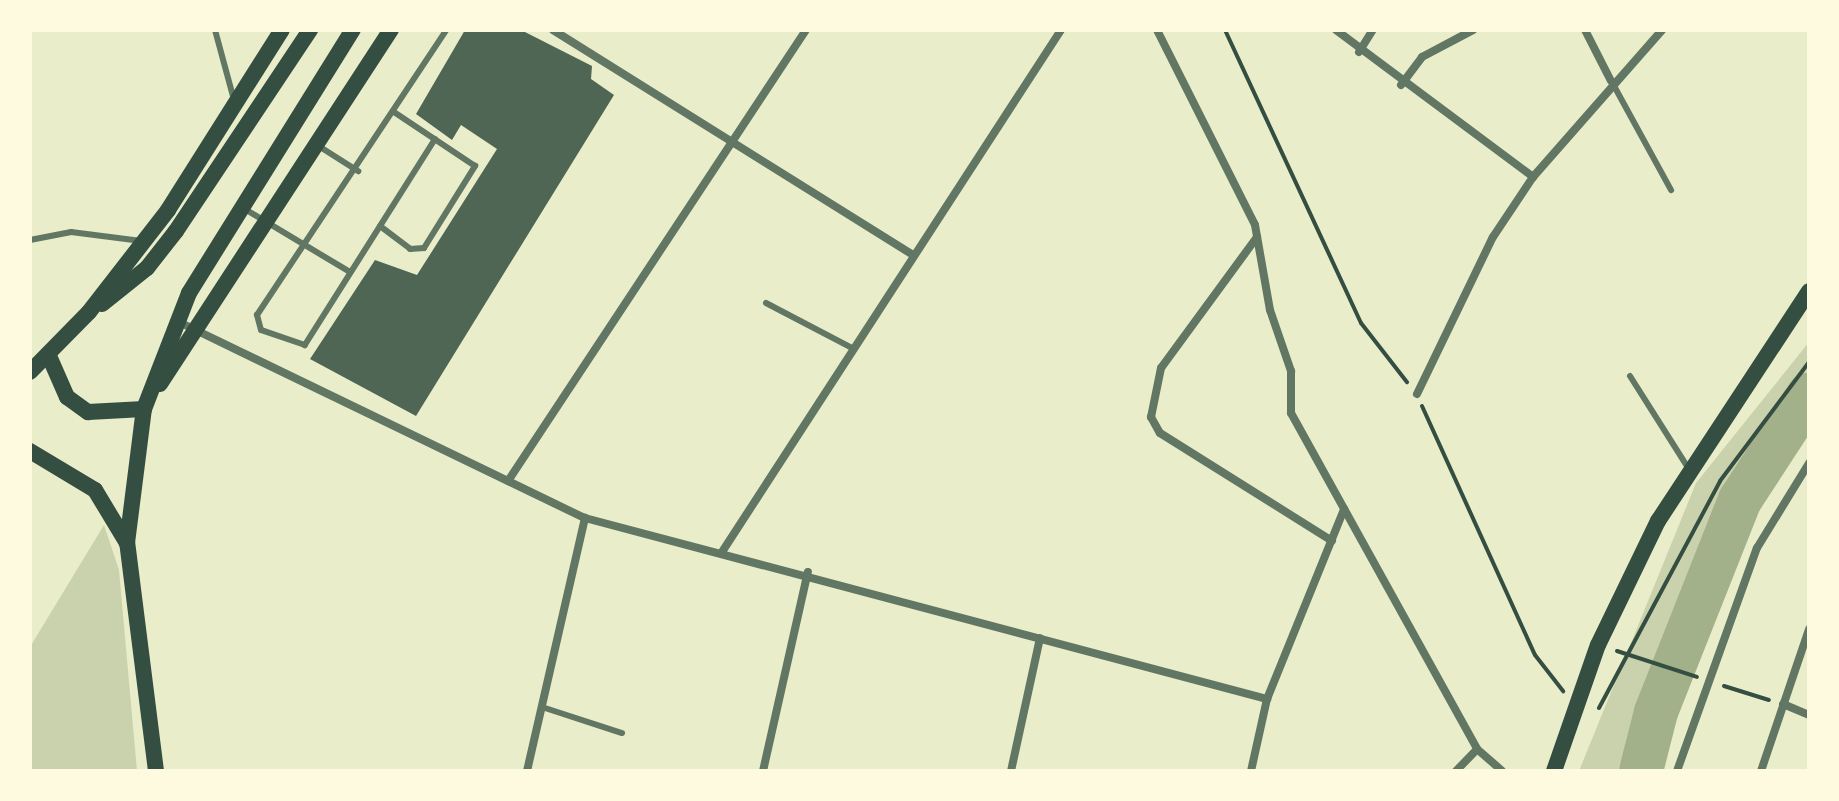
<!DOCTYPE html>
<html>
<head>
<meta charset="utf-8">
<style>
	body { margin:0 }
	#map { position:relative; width:1839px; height:801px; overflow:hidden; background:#e9edc9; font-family:"Exo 2",sans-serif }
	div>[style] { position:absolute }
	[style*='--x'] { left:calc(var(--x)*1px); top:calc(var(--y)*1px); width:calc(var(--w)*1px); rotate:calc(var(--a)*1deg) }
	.green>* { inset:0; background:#cad2ad }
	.river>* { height:44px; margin:-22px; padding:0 22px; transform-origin:22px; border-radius:22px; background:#a3b18a }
	.building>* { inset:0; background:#4f6655 }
	.path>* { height:4px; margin:-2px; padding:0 2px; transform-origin:2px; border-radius:2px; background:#344e41 }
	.service>* { height:6px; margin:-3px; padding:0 3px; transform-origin:3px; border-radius:3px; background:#617663 }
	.minor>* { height:8px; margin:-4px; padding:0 4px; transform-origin:4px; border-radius:4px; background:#617663 }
	.secondary>* { height:16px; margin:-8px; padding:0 8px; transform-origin:8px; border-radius:8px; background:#344e41 }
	span { translate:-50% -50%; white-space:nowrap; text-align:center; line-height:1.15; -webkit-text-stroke:6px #fefae0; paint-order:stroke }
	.frame { position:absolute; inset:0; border:32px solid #fefae0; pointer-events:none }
</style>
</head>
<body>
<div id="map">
	<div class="green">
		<i style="clip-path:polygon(1809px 342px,1809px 369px,1754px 440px,1636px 711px,1618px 771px,1579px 771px,1696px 483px)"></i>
		<i style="clip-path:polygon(104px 525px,119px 570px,137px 771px,30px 771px,30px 647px)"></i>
	</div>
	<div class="river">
		<i style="--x:1641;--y:771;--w:61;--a:-75.7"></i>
		<i style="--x:1656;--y:712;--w:228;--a:-68.4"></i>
		<i style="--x:1740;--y:500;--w:126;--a:-56.9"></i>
	</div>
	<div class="building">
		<i style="clip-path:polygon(465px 30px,521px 30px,592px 66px,591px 79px,614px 95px,416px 416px,310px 359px,375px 260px,417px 275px,497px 149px,461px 125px,452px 140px,416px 114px)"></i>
	</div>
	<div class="path">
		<i style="--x:1225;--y:30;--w:323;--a:65.1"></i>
		<i style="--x:1361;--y:323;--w:75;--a:52.1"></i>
		<i style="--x:1422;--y:406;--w:273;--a:65.6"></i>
		<i style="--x:1535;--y:655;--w:46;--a:52.1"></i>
		<i style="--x:1617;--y:651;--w:84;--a:18"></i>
		<i style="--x:1724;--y:686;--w:47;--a:17.3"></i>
		<i style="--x:1599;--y:708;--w:257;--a:-61.9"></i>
		<i style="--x:1720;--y:481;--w:149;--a:-53.2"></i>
	</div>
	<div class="service">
		<i style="--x:215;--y:30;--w:73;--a:74.8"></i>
		<i style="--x:1613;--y:84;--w:121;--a:61.3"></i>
		<i style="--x:435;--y:139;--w:244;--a:122.3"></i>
		<i style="--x:305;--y:345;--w:46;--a:-161.2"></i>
		<i style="--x:261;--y:330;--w:16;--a:-105"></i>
		<i style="--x:257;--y:315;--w:342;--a:-56.4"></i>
		<i style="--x:317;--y:145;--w:49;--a:32.4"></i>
		<i style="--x:243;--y:208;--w:125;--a:30.9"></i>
		<i style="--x:380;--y:226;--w:38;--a:37"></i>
		<i style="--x:410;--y:249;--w:14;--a:-4"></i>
		<i style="--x:424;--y:248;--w:97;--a:-58.1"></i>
		<i style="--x:475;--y:166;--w:97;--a:-146.3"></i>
		<i style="--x:30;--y:240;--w:42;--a:-11"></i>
		<i style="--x:71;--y:232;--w:71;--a:7.3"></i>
		<i style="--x:766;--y:303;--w:99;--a:27.6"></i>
		<i style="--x:1630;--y:376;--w:107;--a:57.7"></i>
		<i style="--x:545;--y:708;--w:81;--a:18"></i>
	</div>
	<div class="minor">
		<i style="--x:553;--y:30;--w:423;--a:32"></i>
		<i style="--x:1157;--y:30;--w:218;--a:63.3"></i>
		<i style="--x:1255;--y:225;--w:86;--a:80"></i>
		<i style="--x:1270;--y:310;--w:65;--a:71"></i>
		<i style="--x:1291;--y:371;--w:42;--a:90"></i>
		<i style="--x:1291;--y:413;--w:384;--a:61"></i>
		<i style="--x:1477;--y:749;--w:33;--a:41"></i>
		<i style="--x:1336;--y:30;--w:246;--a:36.7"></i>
		<i style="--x:1585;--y:30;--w:57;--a:63"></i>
		<i style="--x:1359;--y:52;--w:26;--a:-58"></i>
		<i style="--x:1401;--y:85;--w:35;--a:-53"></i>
		<i style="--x:1422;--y:57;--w:58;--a:-27.9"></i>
		<i style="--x:1257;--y:237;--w:162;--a:126.2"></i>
		<i style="--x:1161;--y:368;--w:50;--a:101.5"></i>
		<i style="--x:1151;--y:417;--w:18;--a:61"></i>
		<i style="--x:1160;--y:433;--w:203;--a:32.1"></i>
		<i style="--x:177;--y:321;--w:453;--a:25.8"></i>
		<i style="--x:585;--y:518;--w:706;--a:14.86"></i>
		<i style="--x:1417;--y:394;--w:174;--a:-64.2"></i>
		<i style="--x:1493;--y:237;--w:72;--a:-56.3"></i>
		<i style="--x:1533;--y:177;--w:196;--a:-48.7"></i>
		<i style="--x:508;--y:481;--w:541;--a:-56.55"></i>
		<i style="--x:722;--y:552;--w:622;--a:-57"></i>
		<i style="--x:1783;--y:704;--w:28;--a:23"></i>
		<i style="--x:527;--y:771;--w:260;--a:-77.1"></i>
		<i style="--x:763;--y:771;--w:204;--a:-77.3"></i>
		<i style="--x:1011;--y:771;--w:136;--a:-77.7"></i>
		<i style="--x:1251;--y:771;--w:74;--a:-77.5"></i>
		<i style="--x:1267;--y:699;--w:205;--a:-67.9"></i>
		<i style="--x:1456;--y:771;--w:30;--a:-46"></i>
		<i style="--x:1677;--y:771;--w:237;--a:-70.3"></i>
		<i style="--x:1757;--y:548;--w:100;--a:-58.5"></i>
		<i style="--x:1761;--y:771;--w:150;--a:-71.3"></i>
	</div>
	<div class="secondary">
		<i style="--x:102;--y:304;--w:58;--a:-38.7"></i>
		<i style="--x:147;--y:268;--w:47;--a:-51.9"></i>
		<i style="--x:176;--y:231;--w:242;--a:-56.3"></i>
		<i style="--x:49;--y:356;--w:45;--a:66.3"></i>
		<i style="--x:67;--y:397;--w:26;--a:36"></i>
		<i style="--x:88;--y:412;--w:56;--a:-3.1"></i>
		<i style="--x:30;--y:372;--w:84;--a:-45.5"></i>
		<i style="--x:89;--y:312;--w:129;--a:-52.2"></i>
		<i style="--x:168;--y:210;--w:213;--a:-57.7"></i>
		<i style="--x:160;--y:384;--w:423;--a:-56.9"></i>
		<i style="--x:30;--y:451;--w:76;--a:31"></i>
		<i style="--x:95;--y:490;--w:62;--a:58.9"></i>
		<i style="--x:156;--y:771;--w:230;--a:-97.2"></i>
		<i style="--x:127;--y:543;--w:135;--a:-82.8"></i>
		<i style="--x:144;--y:409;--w:124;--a:-68.8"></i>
		<i style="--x:189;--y:293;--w:310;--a:-58.1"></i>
		<i style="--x:1554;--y:771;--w:133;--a:-70.8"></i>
		<i style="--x:1598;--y:645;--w:138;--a:-64.2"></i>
		<i style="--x:1658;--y:521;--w:275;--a:-56.7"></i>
	</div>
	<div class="frame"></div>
</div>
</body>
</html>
